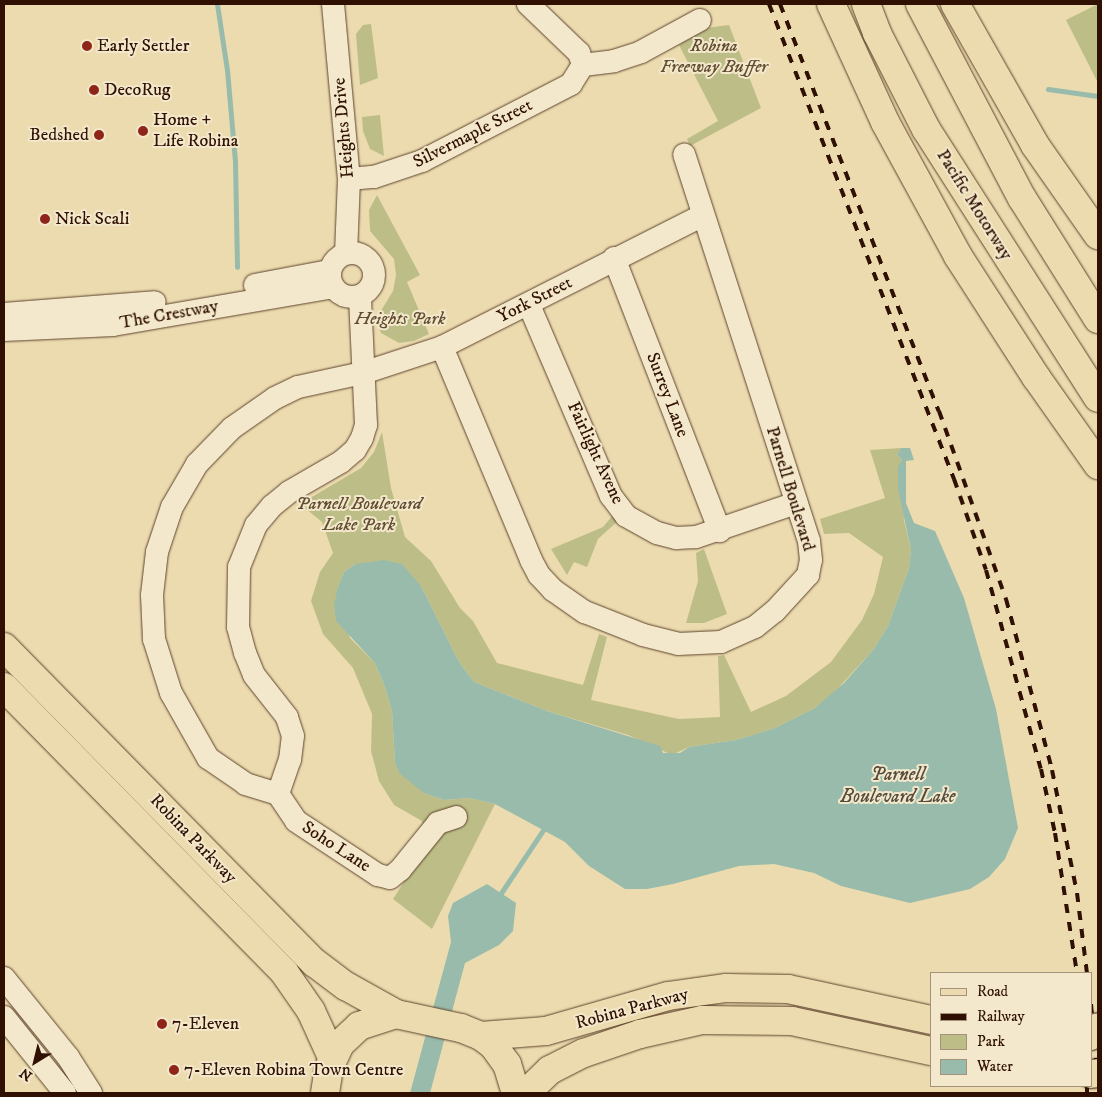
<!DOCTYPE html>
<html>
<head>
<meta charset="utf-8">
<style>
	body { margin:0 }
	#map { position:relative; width:1102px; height:1097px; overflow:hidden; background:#ecdbaf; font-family:"IM FELL DW Pica",serif }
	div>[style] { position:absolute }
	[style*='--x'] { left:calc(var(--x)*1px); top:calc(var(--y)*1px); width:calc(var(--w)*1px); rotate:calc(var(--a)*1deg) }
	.green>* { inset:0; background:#bdbe87 }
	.water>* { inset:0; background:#99bbab }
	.stream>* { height:5px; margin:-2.5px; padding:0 2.5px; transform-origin:2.5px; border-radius:2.5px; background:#99bbab }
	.roads { filter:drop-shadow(0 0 1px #5e432d) drop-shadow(0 0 1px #5e432d) }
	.minor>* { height:22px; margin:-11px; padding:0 11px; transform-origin:11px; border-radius:11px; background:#f3e8cb }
	.minor>.ring { margin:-11px; padding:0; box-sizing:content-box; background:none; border:22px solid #f3e8cb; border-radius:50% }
	.major>* { height:28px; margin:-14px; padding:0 14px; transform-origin:14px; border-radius:14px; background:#ecdbaf }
	.highway>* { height:28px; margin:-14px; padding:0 14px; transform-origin:14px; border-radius:14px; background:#ecdbaf }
	.rail>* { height:4px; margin-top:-2px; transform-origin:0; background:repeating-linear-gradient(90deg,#2f1002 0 9px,transparent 0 18px) }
	.bridges { filter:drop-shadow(0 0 1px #2f1002) drop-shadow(0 0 1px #2f1002) }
	.major-bridge>* { height:28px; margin:-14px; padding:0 14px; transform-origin:14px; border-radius:14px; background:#ecdbaf }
	.highway-bridge>* { height:28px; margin:-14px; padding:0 14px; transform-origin:14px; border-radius:14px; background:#ecdbaf }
	.dots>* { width:14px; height:14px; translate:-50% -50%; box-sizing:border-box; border:2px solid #f3e8cb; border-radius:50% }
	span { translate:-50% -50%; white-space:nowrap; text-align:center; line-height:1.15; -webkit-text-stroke:4px #f3e8cb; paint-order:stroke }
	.poi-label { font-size:18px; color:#2f1002 }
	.left { translate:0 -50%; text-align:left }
	.right { translate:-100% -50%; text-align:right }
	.park-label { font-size:18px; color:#614d31; font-style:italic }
	.street-label { font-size:18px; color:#2f1002 }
	.water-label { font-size:19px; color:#544c3d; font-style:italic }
	.frame { position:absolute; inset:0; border:5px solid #2f1002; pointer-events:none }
	.legend { position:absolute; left:930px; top:972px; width:162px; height:115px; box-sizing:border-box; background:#f3e8cb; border:1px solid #a5927b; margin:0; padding:6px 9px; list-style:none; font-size:15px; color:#2f1002 }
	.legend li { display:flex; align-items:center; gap:10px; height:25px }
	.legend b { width:25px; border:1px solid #a5927b }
	.north { position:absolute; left:10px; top:1037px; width:50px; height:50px; -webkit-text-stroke:4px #f3e8cb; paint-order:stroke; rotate:216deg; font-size:14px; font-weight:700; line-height:20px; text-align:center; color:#2f1002 }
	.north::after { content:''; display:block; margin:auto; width:18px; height:22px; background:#2f1002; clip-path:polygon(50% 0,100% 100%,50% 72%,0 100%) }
</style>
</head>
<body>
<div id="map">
	<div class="green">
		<i style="clip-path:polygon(1098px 4px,1098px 83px,1066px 20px)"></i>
		<i style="clip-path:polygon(371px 24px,378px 78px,360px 85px,356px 34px,363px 25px)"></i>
		<i style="clip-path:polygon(729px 25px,761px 108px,690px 146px,687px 139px,718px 121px,679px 45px,706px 28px)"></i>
		<i style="clip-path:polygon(380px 115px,384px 156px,370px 149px,363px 131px,362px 117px)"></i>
		<i style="clip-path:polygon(377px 195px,420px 275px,407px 282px,429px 334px,414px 341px,399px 343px,381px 333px,378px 325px,379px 314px,393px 291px,396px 275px,394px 259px,370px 231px,369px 210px)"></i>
		<i style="clip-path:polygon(382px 432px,391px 488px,405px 537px,431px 561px,460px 608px,473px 621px,497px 663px,583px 685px,599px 634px,607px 637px,591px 700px,679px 719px,720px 717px,718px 656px,724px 655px,751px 712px,786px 696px,831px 662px,862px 620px,874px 594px,883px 557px,849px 533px,824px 534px,820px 519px,885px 498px,870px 450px,901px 448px,897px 455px,902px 460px,904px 520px,911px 550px,909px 568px,888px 626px,873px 650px,831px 696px,815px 708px,775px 728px,736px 740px,689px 747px,672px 755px,628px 735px,547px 711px,474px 682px,459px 662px,421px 586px,355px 564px,344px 572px,338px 587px,350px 638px,375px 663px,385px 687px,392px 711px,395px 763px,424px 793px,444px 800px,469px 798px,495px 804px,432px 929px,393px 899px,426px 847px,422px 821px,394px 805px,379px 781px,371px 751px,372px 714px,353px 668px,323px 634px,311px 601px,320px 572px,333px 553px,322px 522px,300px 504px,361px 468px,374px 452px)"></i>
		<i style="clip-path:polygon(613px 515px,619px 520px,598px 539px,587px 567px,574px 562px,567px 575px,551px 549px,603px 527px)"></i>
		<i style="clip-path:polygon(704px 549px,727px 614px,704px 623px,686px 623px,698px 581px,696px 553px)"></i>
	</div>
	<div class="water">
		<i style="clip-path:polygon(901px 448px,910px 448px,914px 460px,906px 461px,906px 503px,914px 523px,935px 531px,964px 598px,996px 709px,1018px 828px,1005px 859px,989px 877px,970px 889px,910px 903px,841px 886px,814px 873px,774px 864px,739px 866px,673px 884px,647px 889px,625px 889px,589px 866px,565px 842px,495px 804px,469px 798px,444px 800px,424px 793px,400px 774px,395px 763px,392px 711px,385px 687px,375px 663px,336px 621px,334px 605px,338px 587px,344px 572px,355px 564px,384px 560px,402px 564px,421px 586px,459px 662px,474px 682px,547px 711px,660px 746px,663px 753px,680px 753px,689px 747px,736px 740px,775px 728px,815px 708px,844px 683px,873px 650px,888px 626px,909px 568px,911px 550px,898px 489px,898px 467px,902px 460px,897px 455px)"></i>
		<i style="clip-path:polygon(487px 884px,516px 903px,513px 931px,499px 945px,465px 963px,430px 1093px,410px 1093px,451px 942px,448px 916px,453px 903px)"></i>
	</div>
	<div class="stream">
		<i style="--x:217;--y:4;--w:67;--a:81.4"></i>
		<i style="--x:227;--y:70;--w:92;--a:85"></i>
		<i style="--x:235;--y:162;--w:105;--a:88.9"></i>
		<i style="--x:1048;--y:89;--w:50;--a:8"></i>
		<i style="--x:501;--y:893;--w:76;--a:-56.3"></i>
	</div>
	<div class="roads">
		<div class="minor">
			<i style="--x:333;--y:4;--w:176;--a:84.8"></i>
			<i style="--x:349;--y:179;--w:74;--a:92.3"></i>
			<i style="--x:583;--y:65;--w:31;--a:-7"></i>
			<i style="--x:614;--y:61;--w:28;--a:-18"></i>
			<i style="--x:641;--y:52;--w:67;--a:-28.5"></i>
			<i style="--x:349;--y:179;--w:25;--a:-5"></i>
			<i style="--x:374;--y:177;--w:51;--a:-18.4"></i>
			<i style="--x:422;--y:161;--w:168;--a:-27.3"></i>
			<i style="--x:571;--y:84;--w:22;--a:-58"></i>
			<i style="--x:583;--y:65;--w:13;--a:-108"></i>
			<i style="--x:579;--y:53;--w:71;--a:-136.1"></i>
			<i class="ring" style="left:330px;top:253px;width:22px;height:22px"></i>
			<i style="--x:614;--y:258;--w:293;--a:68.8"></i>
			<i style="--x:255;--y:285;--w:75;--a:-10.7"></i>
			<i style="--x:529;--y:305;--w:208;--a:66.8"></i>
			<i style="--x:611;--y:496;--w:25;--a:53"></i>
			<i style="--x:626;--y:516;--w:35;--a:29"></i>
			<i style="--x:657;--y:533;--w:20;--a:15"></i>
			<i style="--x:676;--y:538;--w:20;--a:-3"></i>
			<i style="--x:696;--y:537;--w:106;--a:-18.8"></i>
			<i style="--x:4;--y:314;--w:151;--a:-4.5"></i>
			<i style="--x:4;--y:330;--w:109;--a:-2.6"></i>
			<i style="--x:113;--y:325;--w:223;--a:-9.8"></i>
			<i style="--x:442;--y:347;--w:231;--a:67.3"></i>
			<i style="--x:531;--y:560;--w:17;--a:62"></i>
			<i style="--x:539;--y:575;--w:21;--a:47"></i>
			<i style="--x:553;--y:590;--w:39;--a:35"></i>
			<i style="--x:585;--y:612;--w:62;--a:21.6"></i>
			<i style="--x:643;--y:635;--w:36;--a:14"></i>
			<i style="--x:678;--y:644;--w:43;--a:-2.7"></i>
			<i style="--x:721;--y:642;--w:37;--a:-24"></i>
			<i style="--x:755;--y:627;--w:26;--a:-39"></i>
			<i style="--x:775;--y:611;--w:49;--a:-47.5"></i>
			<i style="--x:808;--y:575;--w:15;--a:-79"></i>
			<i style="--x:811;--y:560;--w:19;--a:-96"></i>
			<i style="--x:809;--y:541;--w:406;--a:-107.9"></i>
			<i style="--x:278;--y:794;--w:34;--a:-163"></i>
			<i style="--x:246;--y:784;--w:46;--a:-145.6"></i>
			<i style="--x:208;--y:758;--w:75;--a:-119.6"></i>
			<i style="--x:171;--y:693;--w:57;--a:-107.5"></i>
			<i style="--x:154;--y:639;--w:44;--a:-92.6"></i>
			<i style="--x:152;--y:595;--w:43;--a:-83.4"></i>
			<i style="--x:157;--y:552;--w:47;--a:-71.6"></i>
			<i style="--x:172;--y:507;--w:50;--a:-59.8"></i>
			<i style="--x:197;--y:464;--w:50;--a:-45.8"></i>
			<i style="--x:232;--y:428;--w:52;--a:-34.9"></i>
			<i style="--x:275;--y:398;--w:25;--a:-26"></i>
			<i style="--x:298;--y:387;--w:66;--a:-12.2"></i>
			<i style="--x:363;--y:373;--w:83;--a:-18.2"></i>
			<i style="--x:442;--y:347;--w:292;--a:-26.8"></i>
			<i style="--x:278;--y:794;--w:36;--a:-71"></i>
			<i style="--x:290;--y:760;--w:24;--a:-83"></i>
			<i style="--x:293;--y:736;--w:20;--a:-108"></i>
			<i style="--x:287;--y:717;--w:53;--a:-128.2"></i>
			<i style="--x:254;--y:675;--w:24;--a:-112"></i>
			<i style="--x:245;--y:653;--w:27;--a:-105"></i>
			<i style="--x:238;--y:627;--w:60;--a:-89"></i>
			<i style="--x:239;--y:567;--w:45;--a:-68"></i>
			<i style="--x:256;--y:525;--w:25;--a:-50"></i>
			<i style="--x:272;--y:506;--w:22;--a:-39"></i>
			<i style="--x:289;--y:492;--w:60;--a:-30"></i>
			<i style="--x:341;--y:462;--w:18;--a:-41"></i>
			<i style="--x:355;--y:450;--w:14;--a:-60"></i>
			<i style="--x:362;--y:438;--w:14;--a:-73"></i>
			<i style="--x:366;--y:425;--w:129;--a:-92.7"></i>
			<i style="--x:278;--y:794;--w:32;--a:56"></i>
			<i style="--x:296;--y:821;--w:98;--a:33.4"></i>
			<i style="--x:378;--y:875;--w:12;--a:14"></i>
			<i style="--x:390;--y:878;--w:13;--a:-39"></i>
			<i style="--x:400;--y:870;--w:60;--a:-51"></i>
			<i style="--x:438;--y:823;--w:19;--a:-18"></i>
			<i style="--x:4;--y:978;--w:102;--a:51"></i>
			<i style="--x:68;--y:1057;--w:43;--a:57.4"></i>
			<i style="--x:4;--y:1017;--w:97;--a:51.2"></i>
		</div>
		<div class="major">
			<i style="--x:4;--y:647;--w:443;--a:45.5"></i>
			<i style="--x:315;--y:963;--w:39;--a:37"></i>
			<i style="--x:346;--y:986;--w:57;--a:29.2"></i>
			<i style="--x:4;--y:687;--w:400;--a:45.5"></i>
			<i style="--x:284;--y:972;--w:47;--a:55.3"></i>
			<i style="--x:311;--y:1011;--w:51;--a:65.5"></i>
			<i style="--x:481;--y:1036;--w:65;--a:-4.4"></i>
			<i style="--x:546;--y:1031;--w:127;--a:-16"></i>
			<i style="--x:668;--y:996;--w:59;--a:-7.9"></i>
			<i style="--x:726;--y:988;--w:62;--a:0.9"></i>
			<i style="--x:788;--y:989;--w:146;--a:12.2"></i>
			<i style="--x:325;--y:1093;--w:25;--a:-81"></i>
			<i style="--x:329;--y:1068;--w:26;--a:-65"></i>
			<i style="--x:340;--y:1044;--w:26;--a:-43"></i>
			<i style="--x:359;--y:1026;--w:39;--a:-18"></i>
			<i style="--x:396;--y:1014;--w:66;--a:12.2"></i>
			<i style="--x:461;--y:1028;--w:22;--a:22"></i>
			<i style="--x:481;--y:1036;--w:15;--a:37"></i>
			<i style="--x:493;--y:1045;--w:24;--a:54"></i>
			<i style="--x:507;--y:1064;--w:30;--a:73"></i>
			<i style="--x:526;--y:1093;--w:33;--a:-44"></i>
			<i style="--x:550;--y:1070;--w:38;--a:-27"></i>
			<i style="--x:584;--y:1053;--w:59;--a:-18.7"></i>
			<i style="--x:640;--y:1034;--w:64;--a:-12.7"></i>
			<i style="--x:702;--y:1020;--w:90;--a:0.6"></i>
			<i style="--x:792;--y:1021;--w:142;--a:12.2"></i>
		</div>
		<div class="highway">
			<i style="--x:831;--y:4;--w:130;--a:65.4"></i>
			<i style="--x:885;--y:122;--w:153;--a:61.4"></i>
			<i style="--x:958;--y:256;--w:144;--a:57.2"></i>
			<i style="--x:1036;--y:377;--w:108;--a:54.8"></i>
			<i style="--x:866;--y:4;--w:31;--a:69"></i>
			<i style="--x:877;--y:33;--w:108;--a:63"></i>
			<i style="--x:926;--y:129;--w:319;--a:57.4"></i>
			<i style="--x:920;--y:4;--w:219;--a:62.3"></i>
			<i style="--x:1022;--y:198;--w:143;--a:57.9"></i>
			<i style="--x:955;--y:4;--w:162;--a:60.4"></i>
			<i style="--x:1035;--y:145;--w:110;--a:55"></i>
		</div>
	</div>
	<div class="rail">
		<i style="--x:769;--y:4;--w:510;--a:68.72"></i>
		<i style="--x:954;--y:479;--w:96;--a:70.6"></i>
		<i style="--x:986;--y:570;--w:206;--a:74.6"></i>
		<i style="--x:1041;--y:769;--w:66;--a:77.7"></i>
		<i style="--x:1055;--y:833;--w:142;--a:81.1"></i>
		<i style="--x:780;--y:4;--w:437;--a:68.7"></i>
		<i style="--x:939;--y:411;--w:200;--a:70.4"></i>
		<i style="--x:1006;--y:599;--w:177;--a:74.9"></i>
		<i style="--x:1052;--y:770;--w:126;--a:78.5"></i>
		<i style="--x:1077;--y:893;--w:81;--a:82.9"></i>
		<i style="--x:1091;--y:1004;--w:77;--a:84.8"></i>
		<i style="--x:1087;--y:1086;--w:7;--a:90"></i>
	</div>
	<div class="bridges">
		<div class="major-bridge">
			<i style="--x:1091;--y:1074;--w:7;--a:-8"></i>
		</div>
		<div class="highway-bridge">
			<i style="--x:1091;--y:1036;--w:11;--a:-52"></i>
		</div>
	</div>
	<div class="dots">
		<i style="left:87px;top:46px;background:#8f2418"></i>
		<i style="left:94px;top:90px;background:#8f2418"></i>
		<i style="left:143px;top:131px;background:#8f2418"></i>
		<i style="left:99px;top:135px;background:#8f2418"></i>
		<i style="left:45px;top:219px;background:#8f2418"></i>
		<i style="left:162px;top:1024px;background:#8f2418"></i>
		<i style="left:174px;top:1070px;background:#8f2418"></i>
	</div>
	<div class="poi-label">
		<span class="left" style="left:97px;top:46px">Early Settler</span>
		<span class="left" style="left:104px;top:90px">DecoRug</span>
		<span class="left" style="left:153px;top:131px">Home +<br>Life Robina</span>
		<span class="right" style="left:89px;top:135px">Bedshed</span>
		<span class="left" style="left:55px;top:219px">Nick Scali</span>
		<span class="left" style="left:172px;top:1024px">7-Eleven</span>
		<span class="left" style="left:184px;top:1070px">7-Eleven Robina Town Centre</span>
	</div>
	<div class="park-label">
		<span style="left:714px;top:57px">Robina<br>Freeway Buffer</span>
		<span style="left:400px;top:319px">Heights Park</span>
		<span style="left:359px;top:515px">Parnell Boulevard<br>Lake Park</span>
	</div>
	<div class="street-label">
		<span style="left:344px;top:128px;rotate:-95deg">Heights Drive</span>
		<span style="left:473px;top:134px;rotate:-27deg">Silvermaple Street</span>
		<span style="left:974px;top:205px;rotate:58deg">Pacific Motorway</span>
		<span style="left:535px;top:300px;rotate:-27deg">York Street</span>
		<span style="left:169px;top:315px;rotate:-10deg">The Crestway</span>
		<span style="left:667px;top:395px;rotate:69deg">Surrey Lane</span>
		<span style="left:595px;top:453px;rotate:65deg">Fairlight Avene</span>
		<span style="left:790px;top:489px;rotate:73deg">Parnell Boulevard</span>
		<span style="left:193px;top:839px;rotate:46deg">Robina Parkway</span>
		<span style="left:336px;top:847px;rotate:33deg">Soho Lane</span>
		<span style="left:632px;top:1009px;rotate:-15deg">Robina Parkway</span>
	</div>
	<div class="water-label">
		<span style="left:898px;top:786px">Parnell<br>Boulevard Lake</span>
	</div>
	<div class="frame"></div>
	<ul class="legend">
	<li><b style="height:6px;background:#ecdbaf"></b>Road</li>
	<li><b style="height:6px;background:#2f1002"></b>Railway</li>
	<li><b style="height:14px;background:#bdbe87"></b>Park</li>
	<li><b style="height:14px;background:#99bbab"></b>Water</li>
	</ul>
	<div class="north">N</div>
</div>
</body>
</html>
